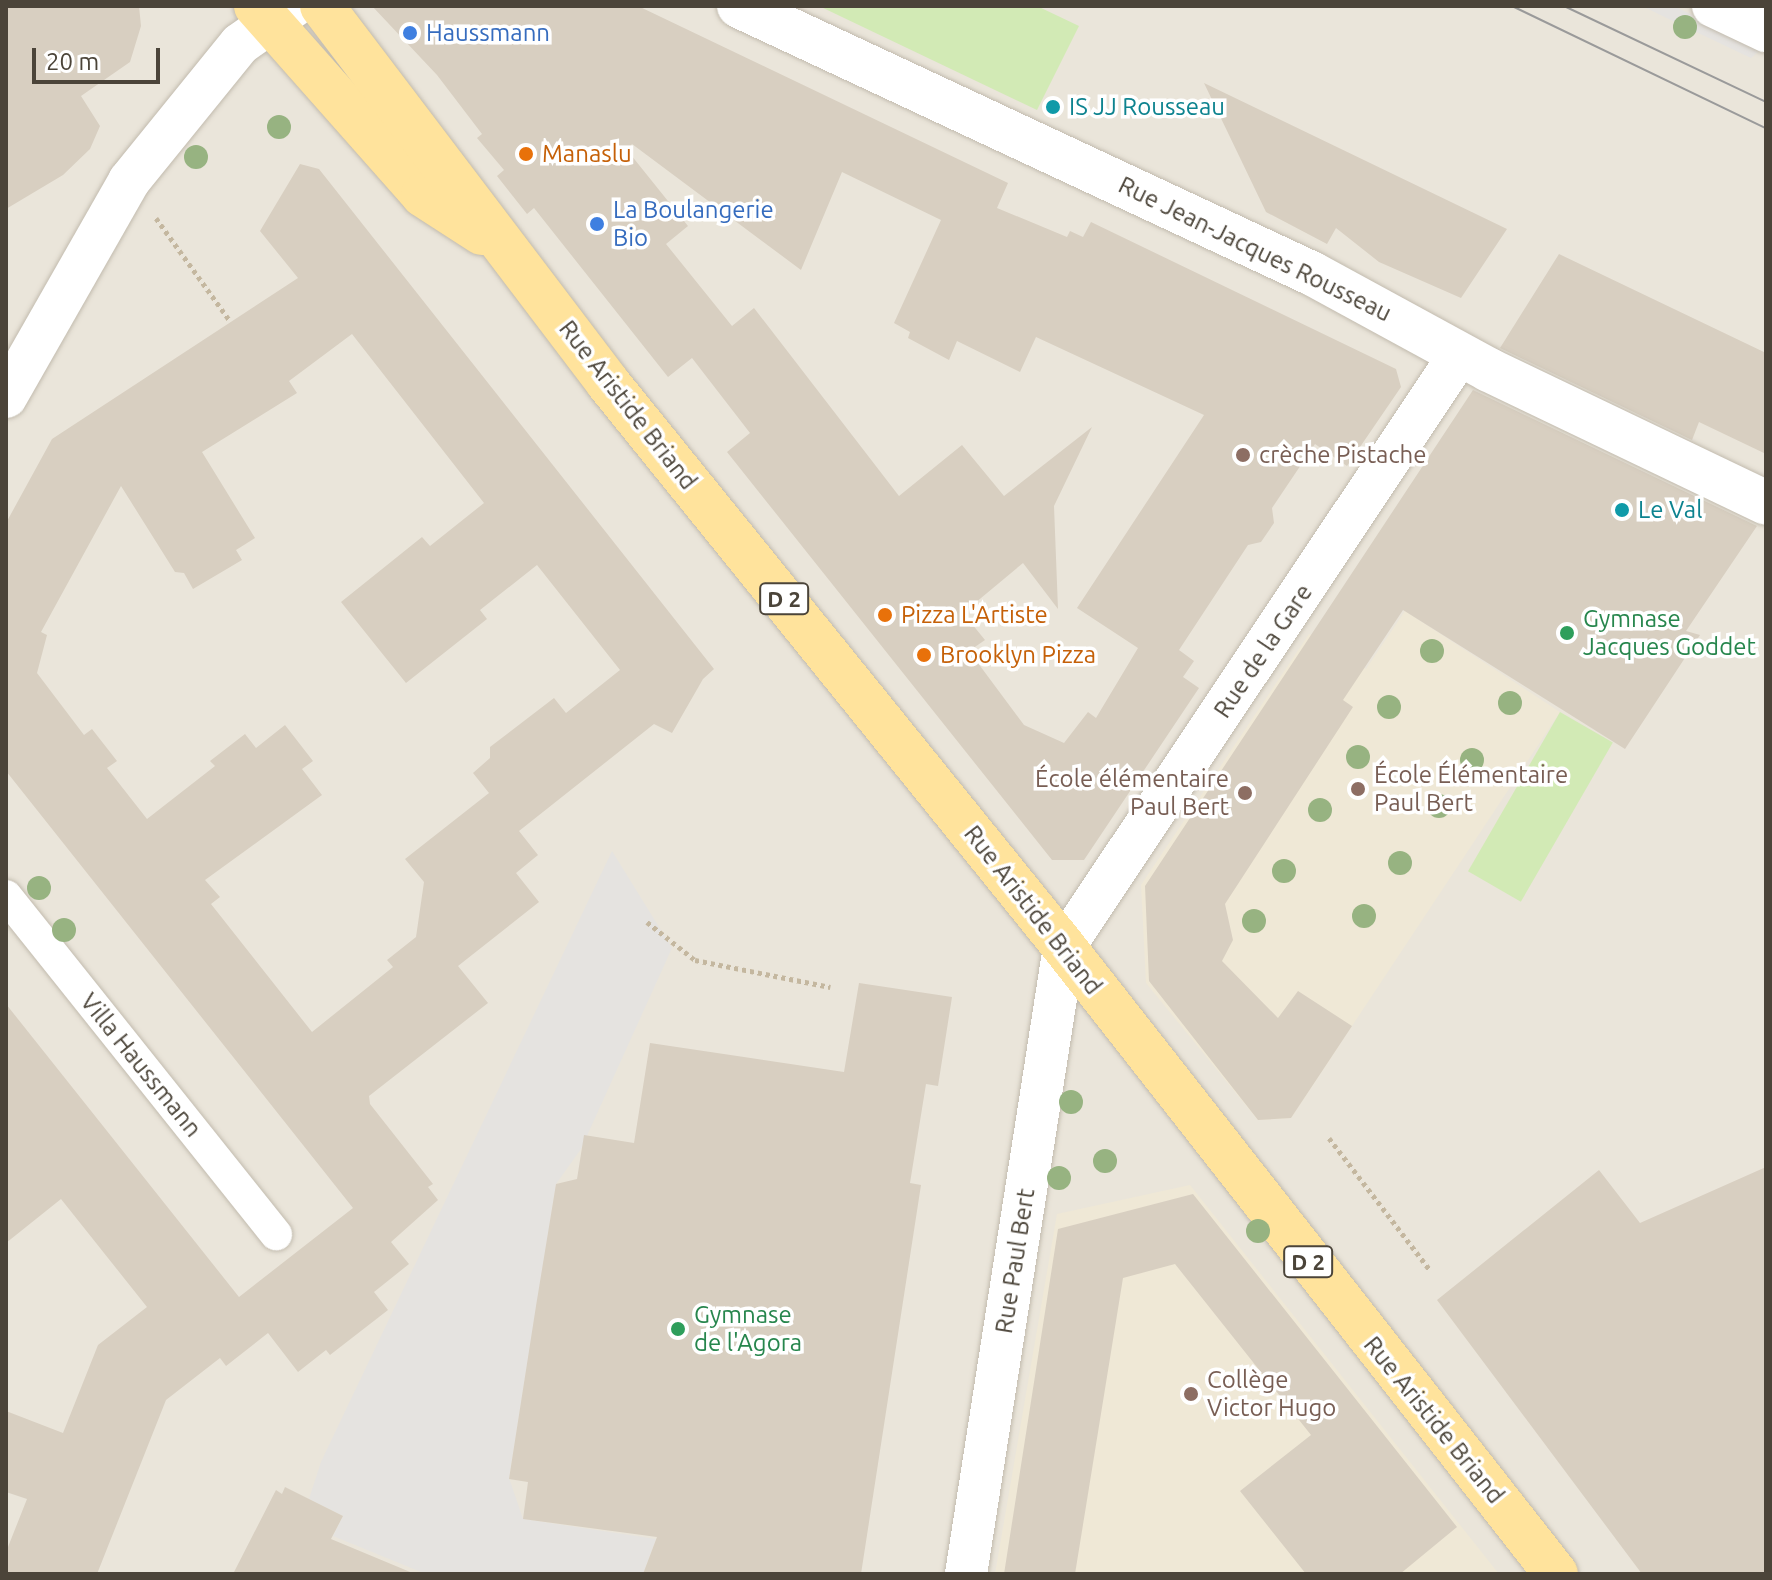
<!DOCTYPE html>
<html>
<head>
<meta charset="utf-8">
<style>
	body { margin:0 }
	#map { position:relative; width:1772px; height:1580px; overflow:hidden; background:#f6f3ec; font-family:Ubuntu,sans-serif }
	div>[style] { position:absolute }
	[style*='--x'] { left:calc(var(--x)*1px); top:calc(var(--y)*1px); width:calc(var(--w)*1px); rotate:calc(var(--a)*1deg) }
	.residential>* { inset:0; background:#eae5da; transform-origin:0 0 }
	.education>* { inset:0; background:#efe8d6 }
	.green>* { inset:0; background:#d2eab5; transform-origin:0 0 }
	.parking>* { inset:0; background:#e5e3e0 }
	.building>* { inset:0; background:#d8cfc1 }
	.path>* { height:5px; margin-top:-2.5px; transform-origin:0; background:repeating-linear-gradient(90deg,#c4b79f 0 4px,transparent 0 8px) }
	.roads { filter:drop-shadow(0 0 2px #c2bbae) drop-shadow(0 0 2px #c2bbae) }
	.pedestrian>* { height:32px; margin:-16px; padding:0 16px; transform-origin:16px; border-radius:16px; background:#fff }
	.minor>* { height:42px; margin:-21px; padding:0 21px; transform-origin:21px; border-radius:21px; background:#fff }
	.tertiary>* { height:44px; margin:-22px; padding:0 22px; transform-origin:22px; border-radius:22px; background:#fff }
	.primary>* { height:44px; margin:-22px; padding:0 22px; transform-origin:22px; border-radius:22px; background:#ffe39c }
	.tram>* { height:2px; margin:-1px; padding:0 1px; transform-origin:1px; border-radius:1px; background:#9a9a9a }
	.trees>* { width:24px; height:24px; margin:-12px; border-radius:50%; background:#97b381 }
	.dots>* { width:22px; height:22px; translate:-50% -50%; box-sizing:border-box; border:4px solid #fff; border-radius:50% }
	span { translate:-50% -50%; white-space:nowrap; text-align:center; line-height:1.15; -webkit-text-stroke:7px #fff; paint-order:stroke }
	.shield-label span { padding:2px 6px; background:#fff; border:2px solid; border-radius:6px; -webkit-text-stroke-width:0 }
	.shield-label { font-size:22px; color:#4b4439; font-weight:700 }
	.shop-label { font-size:24px; color:#366cbe }
	.left { translate:0 -50%; text-align:left }
	.culture-label { font-size:24px; color:#0d838f }
	.food-label { font-size:24px; color:#c56008 }
	.street-label { font-size:24px; color:#4b4439 }
	.education-label { font-size:24px; color:#785e54 }
	.right { translate:-100% -50%; text-align:right }
	.leisure-label { font-size:24px; color:#27864d }
	.frame { position:absolute; inset:0; border:8px solid #4b4439; pointer-events:none }
	.scale { position:absolute; left:32px; top:48px; width:128px; height:36px; box-sizing:border-box; border:4px solid #4b4439; border-top:0; padding-left:10px; font-size:24px; line-height:28px; white-space:nowrap; color:#4b4439; -webkit-text-stroke:6px #fff; paint-order:stroke }
</style>
</head>
<body>
<div id="map">
	<div class="residential">
		<i style="left:6px;top:6px;width:1760px;height:1568px"></i>
	</div>
	<div class="education">
		<i style="clip-path:polygon(1405px 611px,1560px 712px,1291px 1118px,1258px 1120px,1146px 983px,1141px 885px,1309px 634px,1366px 669px)"></i>
		<i style="clip-path:polygon(1190px 1185px,1499px 1574px,995px 1574px,1057px 1214px)"></i>
	</div>
	<div class="green">
		<i style="clip-path:polygon(819px 6px,1037px 6px,1079px 26px,1037px 110px)"></i>
		<i style="left:1560px;top:712px;width:61px;height:184px;rotate:30deg"></i>
	</div>
	<div class="parking">
		<i style="clip-path:polygon(1642px 6px,1674px 6px,1762px 49px,1751px 58px,1690px 29px,1688px 23px,1681px 25px)"></i>
		<i style="clip-path:polygon(612px 851px,672px 948px,581px 1149px,556px 1184px,509px 1478px,523px 1519px,656px 1539px,643px 1574px,426px 1574px,333px 1536px,343px 1516px,309px 1499px,321px 1462px)"></i>
	</div>
	<div class="building">
		<i style="clip-path:polygon(6px 6px,139px 6px,141px 26px,130px 62px,81px 96px,100px 126px,90px 149px,63px 175px,6px 209px)"></i>
		<i style="clip-path:polygon(evenodd,372px 6px,638px 6px,1008px 183px,997px 208px,1067px 237px,1070px 231px,1083px 237px,1091px 222px,1396px 369px,1401px 387px,1347px 466px,1315px 444px,1272px 508px,1274px 523px,1261px 542px,1248px 545px,1179px 650px,1194px 661px,1183px 677px,1199px 688px,1084px 860px,1052px 860px,727px 452px,750px 433px,692px 358px,668px 377px,534px 208px,527px 214px,497px 176px,504px 170px,477px 138px,482px 134px,437px 75px,372px 6px,632px 144px,801px 270px,842px 172px,941px 220px,894px 323px,910px 332px,908px 338px,949px 360px,957px 341px,1020px 372px,1036px 337px,1204px 415px,1077px 608px,1138px 648px,1096px 718px,1088px 712px,1064px 743px,1024px 725px,969px 651px,985px 640px,963px 613px,1023px 563px,1058px 609px,1054px 506px,1092px 427px,1004px 496px,962px 445px,899px 496px,754px 308px,732px 326px,666px 244px,688px 226px,627px 150px,632px 144px)"></i>
		<i style="clip-path:polygon(1204px 83px,1507px 229px,1461px 298px,1379px 262px,1336px 228px,1327px 244px,1266px 212px)"></i>
		<i style="clip-path:polygon(evenodd,300px 164px,319px 169px,714px 669px,703px 679px,672px 733px,654px 724px,519px 831px,538px 855px,516px 873px,539px 902px,458px 966px,488px 1003px,369px 1096px,370px 1104px,433px 1184px,428px 1187px,438px 1200px,391px 1242px,409px 1264px,374px 1292px,388px 1310px,330px 1355px,326px 1350px,298px 1372px,268px 1333px,226px 1366px,220px 1358px,166px 1400px,97px 1574px,6px 1574px,6px 1552px,27px 1499px,6px 1492px,6px 1411px,63px 1433px,98px 1345px,147px 1307px,61px 1199px,6px 1243px,6px 1004px,239px 1297px,353px 1208px,6px 771px,6px 523px,52px 439px,298px 278px,260px 231px,300px 164px,352px 334px,484px 503px,430px 546px,422px 537px,341px 602px,385px 657px,406px 683px,487px 619px,480px 610px,537px 565px,620px 670px,566px 713px,554px 698px,490px 747px,490px 758px,473px 773px,489px 793px,405px 859px,424px 882px,416px 937px,387px 960px,393px 967px,312px 1032px,211px 904px,220px 897px,205px 880px,322px 795px,302px 769px,313px 761px,285px 725px,256px 748px,245px 734px,210px 761px,215px 766px,147px 819px,107px 768px,117px 761px,92px 729px,84px 735px,37px 673px,47px 635px,41px 632px,121px 486px,175px 572px,184px 573px,193px 589px,242px 560px,236px 550px,255px 538px,202px 452px,297px 393px,289px 381px,352px 334px)"></i>
		<i style="clip-path:polygon(1559px 254px,1766px 353px,1766px 454px,1699px 422px,1692px 440px,1500px 348px)"></i>
		<i style="clip-path:polygon(1473px 390px,1757px 526px,1686px 631px,1700px 635px,1625px 749px,1403px 610px,1343px 700px,1353px 707px,1225px 904px,1233px 940px,1222px 961px,1278px 1018px,1298px 991px,1352px 1026px,1291px 1118px,1258px 1120px,1149px 981px,1145px 886px)"></i>
		<i style="clip-path:polygon(859px 983px,952px 997px,938px 1086px,926px 1084px,910px 1183px,921px 1185px,861px 1574px,643px 1574px,657px 1537px,523px 1519px,528px 1482px,509px 1479px,536px 1306px,556px 1184px,577px 1179px,584px 1135px,634px 1143px,650px 1043px,844px 1072px)"></i>
		<i style="clip-path:polygon(1766px 1167px,1766px 1574px,1642px 1574px,1437px 1300px,1599px 1170px,1640px 1223px)"></i>
		<i style="clip-path:polygon(1193px 1194px,1457px 1527px,1400px 1574px,1306px 1574px,1240px 1491px,1311px 1435px,1175px 1264px,1123px 1278px,1075px 1574px,1004px 1574px,1058px 1229px)"></i>
		<i style="clip-path:polygon(285px 1487px,343px 1516px,331px 1539px,415px 1574px,233px 1574px,276px 1490px,282px 1494px)"></i>
	</div>
	<div class="path">
		<i style="--x:156;--y:218;--w:127;--a:54.3"></i>
		<i style="--x:647;--y:922;--w:61;--a:38.4"></i>
		<i style="--x:695;--y:960;--w:138;--a:11.3"></i>
		<i style="--x:1329;--y:1138;--w:166;--a:52.6"></i>
	</div>
	<div class="roads">
		<div class="pedestrian">
			<i style="--x:6;--y:896;--w:433;--a:51.4"></i>
		</div>
		<div class="minor">
			<i style="--x:1713;--y:6;--w:59;--a:25.3"></i>
			<i style="--x:6;--y:397;--w:249;--a:-60.3"></i>
			<i style="--x:129;--y:181;--w:176;--a:-51"></i>
			<i style="--x:240;--y:44;--w:66;--a:-35.1"></i>
			<i style="--x:966;--y:1574;--w:635;--a:-81.12"></i>
			<i style="--x:1064;--y:947;--w:713;--a:-56.27"></i>
		</div>
		<div class="tertiary">
			<i style="--x:739;--y:6;--w:633;--a:25.03"></i>
			<i style="--x:1313;--y:274;--w:200;--a:28.6"></i>
			<i style="--x:1489;--y:370;--w:307;--a:25.6"></i>
		</div>
		<div class="primary">
			<i style="--x:256;--y:6;--w:252;--a:48.5"></i>
			<i style="--x:423;--y:195;--w:70;--a:32.8"></i>
			<i style="--x:322;--y:6;--w:473;--a:52.8"></i>
			<i style="--x:608;--y:383;--w:725;--a:51.04"></i>
			<i style="--x:1064;--y:947;--w:797;--a:51.88"></i>
		</div>
	</div>
	<div class="tram">
		<i style="--x:1512;--y:6;--w:282;--a:25.7"></i>
		<i style="--x:1564;--y:6;--w:224;--a:25.4"></i>
	</div>
	<div class="trees">
		<i style="left:1685px;top:27px"></i>
		<i style="left:279px;top:127px"></i>
		<i style="left:196px;top:157px"></i>
		<i style="left:1432px;top:651px"></i>
		<i style="left:1510px;top:703px"></i>
		<i style="left:1389px;top:707px"></i>
		<i style="left:1358px;top:757px"></i>
		<i style="left:1472px;top:760px"></i>
		<i style="left:1439px;top:806px"></i>
		<i style="left:1320px;top:810px"></i>
		<i style="left:1400px;top:863px"></i>
		<i style="left:1284px;top:871px"></i>
		<i style="left:39px;top:888px"></i>
		<i style="left:1364px;top:916px"></i>
		<i style="left:1254px;top:921px"></i>
		<i style="left:64px;top:930px"></i>
		<i style="left:1071px;top:1102px"></i>
		<i style="left:1105px;top:1161px"></i>
		<i style="left:1059px;top:1178px"></i>
		<i style="left:1258px;top:1231px"></i>
	</div>
	<div class="dots">
		<i style="left:410px;top:33px;background:#3f7fe0"></i>
		<i style="left:1053px;top:107px;background:#0f9aa8"></i>
		<i style="left:526px;top:154px;background:#e8710a"></i>
		<i style="left:597px;top:224px;background:#3f7fe0"></i>
		<i style="left:1243px;top:455px;background:#8d6e63"></i>
		<i style="left:1622px;top:510px;background:#0f9aa8"></i>
		<i style="left:885px;top:615px;background:#e8710a"></i>
		<i style="left:1567px;top:633px;background:#2e9e5b"></i>
		<i style="left:924px;top:655px;background:#e8710a"></i>
		<i style="left:1358px;top:789px;background:#8d6e63"></i>
		<i style="left:1245px;top:793px;background:#8d6e63"></i>
		<i style="left:678px;top:1329px;background:#2e9e5b"></i>
		<i style="left:1191px;top:1394px;background:#8d6e63"></i>
	</div>
	<div class="shield-label">
		<span style="left:784px;top:599px">D 2</span>
		<span style="left:1308px;top:1262px">D 2</span>
	</div>
	<div class="shop-label">
		<span class="left" style="left:426px;top:33px">Haussmann</span>
		<span class="left" style="left:613px;top:224px">La Boulangerie<br>Bio</span>
	</div>
	<div class="culture-label">
		<span class="left" style="left:1069px;top:107px">IS JJ Rousseau</span>
		<span class="left" style="left:1638px;top:510px">Le Val</span>
	</div>
	<div class="food-label">
		<span class="left" style="left:542px;top:154px">Manaslu</span>
		<span class="left" style="left:901px;top:615px">Pizza L'Artiste</span>
		<span class="left" style="left:940px;top:655px">Brooklyn Pizza</span>
	</div>
	<div class="street-label">
		<span style="left:1255px;top:249px;rotate:26deg">Rue Jean-Jacques Rousseau</span>
		<span style="left:628px;top:405px;rotate:52deg">Rue Aristide Briand</span>
		<span style="left:1263px;top:651px;rotate:-56deg">Rue de la Gare</span>
		<span style="left:1033px;top:910px;rotate:52deg">Rue Aristide Briand</span>
		<span style="left:141px;top:1065px;rotate:51deg">Villa Haussmann</span>
		<span style="left:1015px;top:1261px;rotate:-81deg">Rue Paul Bert</span>
		<span style="left:1434px;top:1420px;rotate:51deg">Rue Aristide Briand</span>
	</div>
	<div class="education-label">
		<span class="left" style="left:1259px;top:455px">crèche Pistache</span>
		<span class="left" style="left:1374px;top:789px">École Élémentaire<br>Paul Bert</span>
		<span class="right" style="left:1229px;top:793px">École élémentaire<br>Paul Bert</span>
		<span class="left" style="left:1207px;top:1394px">Collège<br>Victor Hugo</span>
	</div>
	<div class="leisure-label">
		<span class="left" style="left:1583px;top:633px">Gymnase<br>Jacques Goddet</span>
		<span class="left" style="left:694px;top:1329px">Gymnase<br>de l'Agora</span>
	</div>
	<div class="frame"></div>
	<div class="scale">20 m</div>
</div>
</body>
</html>
